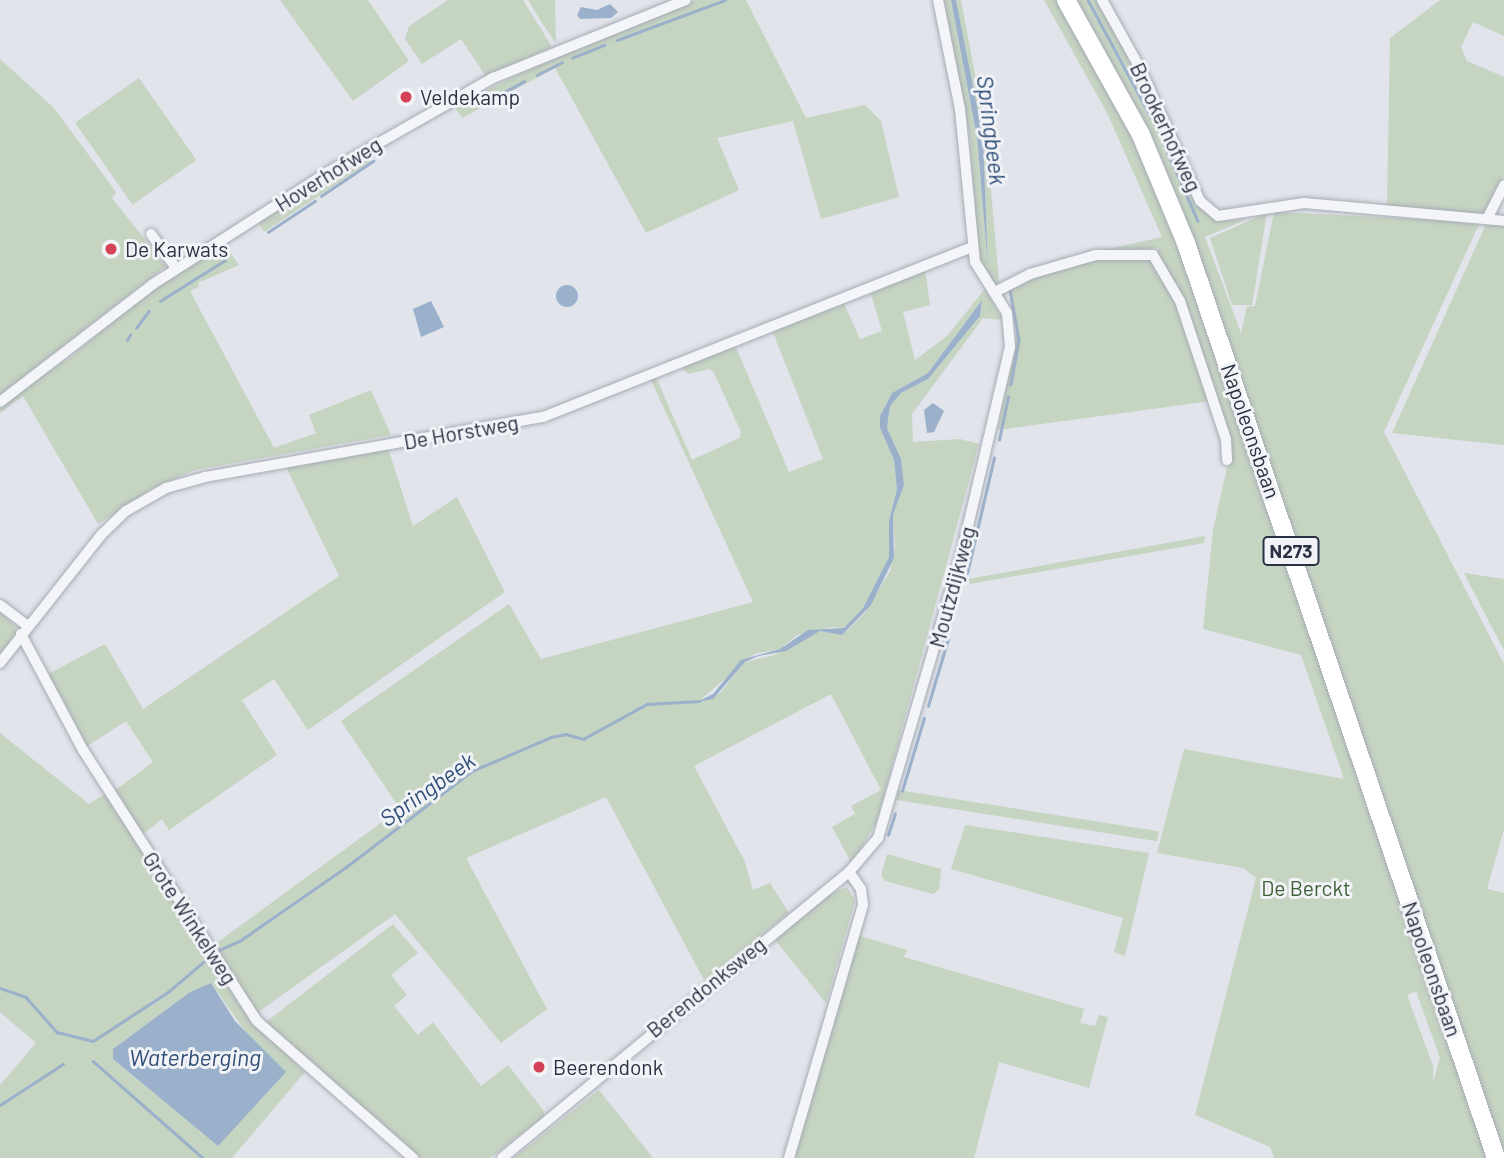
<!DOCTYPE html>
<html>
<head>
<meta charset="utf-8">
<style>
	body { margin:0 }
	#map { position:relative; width:1504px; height:1158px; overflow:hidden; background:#e1e4ea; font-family:Barlow,sans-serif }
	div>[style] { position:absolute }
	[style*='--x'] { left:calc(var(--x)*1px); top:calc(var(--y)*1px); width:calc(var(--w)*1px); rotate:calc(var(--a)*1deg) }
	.green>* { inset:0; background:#c6d4c2; transform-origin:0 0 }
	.water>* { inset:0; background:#9bb1cb }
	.round { border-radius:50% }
	.stream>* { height:2.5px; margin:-1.25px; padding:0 1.25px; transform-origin:1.25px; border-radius:1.25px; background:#9bb1cb }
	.roads { filter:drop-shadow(0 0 2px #a6abb5) drop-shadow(0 0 2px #a6abb5) }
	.street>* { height:10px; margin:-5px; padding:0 5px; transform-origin:5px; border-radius:5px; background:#f4f5f8 }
	.primary>* { height:18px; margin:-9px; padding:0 9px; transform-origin:9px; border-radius:9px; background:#fff }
	.dots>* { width:19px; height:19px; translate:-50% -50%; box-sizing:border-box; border:4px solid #f1f3f7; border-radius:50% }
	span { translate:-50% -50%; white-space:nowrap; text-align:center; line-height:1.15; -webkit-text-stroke:6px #f1f3f7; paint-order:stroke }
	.shield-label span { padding:2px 5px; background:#f1f3f7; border:2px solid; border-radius:5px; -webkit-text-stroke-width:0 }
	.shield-label { font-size:19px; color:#293143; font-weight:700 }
	.poi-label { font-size:21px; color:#293143 }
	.left { translate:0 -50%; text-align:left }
	.street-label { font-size:21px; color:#293143 }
	.park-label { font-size:21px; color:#3c5f35 }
	.water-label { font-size:23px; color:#314f78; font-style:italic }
</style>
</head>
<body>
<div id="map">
	<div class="green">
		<i style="clip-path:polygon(280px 0,368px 0,409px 61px,353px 101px)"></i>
		<i style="clip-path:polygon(448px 0,523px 0,552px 47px,487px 78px,461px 39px,422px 64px,405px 39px,409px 26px)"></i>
		<i style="clip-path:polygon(528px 0,555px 0,556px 43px,542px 23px)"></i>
		<i style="clip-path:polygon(695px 0,746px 0,806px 118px,865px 105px,881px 121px,899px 197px,821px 219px,793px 121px,717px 138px,739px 190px,646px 233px,555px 68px,462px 118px,454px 106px,570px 49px)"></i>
		<i style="clip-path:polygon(944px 0,951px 0,977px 137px,988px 266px,983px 136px,956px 0,961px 0,986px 133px,999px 282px,993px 283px,979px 262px,970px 139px)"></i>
		<i style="clip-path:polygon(evenodd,1044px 0,1059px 0,1190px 243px,1071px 0,1098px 0,1127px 50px,1196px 203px,1216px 221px,1245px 220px,1205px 237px,1241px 333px,1247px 306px,1255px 306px,1274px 212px,1480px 222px,1384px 432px,1504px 664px,1504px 829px,1487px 889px,1504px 893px,1504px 1158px,1274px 1158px,1270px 1147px,1195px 1115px,1256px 878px,1243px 868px,1157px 853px,1184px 749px,1344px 779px,1301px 655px,1203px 629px,1213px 530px,1231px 450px,1182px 300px,1157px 259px,1158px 248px,1095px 252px,1162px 237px,1108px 115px,1044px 0,1416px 991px,1440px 1058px,1433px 1082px,1433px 1066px,1407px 995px,1416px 991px)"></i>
		<i style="clip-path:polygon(1440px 0,1504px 0,1504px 36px,1473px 22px,1461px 47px,1467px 61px,1504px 77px,1504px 176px,1486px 210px,1479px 215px,1387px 207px,1390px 38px)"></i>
		<i style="clip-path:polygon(0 59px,54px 108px,116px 192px,112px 198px,166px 266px,0 395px)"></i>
		<i style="left:139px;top:78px;width:100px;height:78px;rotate:55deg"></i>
		<i style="clip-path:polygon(367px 155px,370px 162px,264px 232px,258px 223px)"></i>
		<i style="clip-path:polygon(1267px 213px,1252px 305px,1232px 305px,1210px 238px)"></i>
		<i style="clip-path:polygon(1487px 222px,1504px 223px,1504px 445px,1392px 433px)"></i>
		<i style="clip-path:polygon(224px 244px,239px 265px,198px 283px,199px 287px,190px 291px,274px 448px,316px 433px,309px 415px,371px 390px,391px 435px,195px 470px,153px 488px,98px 524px,23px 396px,0 413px,0 405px,72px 356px,155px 286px)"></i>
		<i style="clip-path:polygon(1150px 256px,1178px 302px,1211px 401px,998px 430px,1018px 327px,1009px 290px,1022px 280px,1096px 257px)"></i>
		<i style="clip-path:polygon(evenodd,925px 268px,930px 305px,903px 312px,915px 360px,947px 336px,985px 289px,1003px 320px,983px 318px,912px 414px,913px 442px,960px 439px,979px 444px,877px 821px,852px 864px,832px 827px,855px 814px,851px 806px,881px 790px,831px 694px,694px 766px,745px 862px,753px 890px,770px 883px,789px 913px,704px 980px,606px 797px,466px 858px,547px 1009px,501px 1043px,395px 914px,257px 1013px,211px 947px,400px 809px,341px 721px,509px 604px,541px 659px,753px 602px,651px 380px,656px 377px,692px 460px,739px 438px,741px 432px,714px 373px,709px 369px,688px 374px,681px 367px,735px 345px,789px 472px,823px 459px,772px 330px,843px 301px,860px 339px,882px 331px,870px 291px,925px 268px,982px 300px,980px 316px,928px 379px,901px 393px,890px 406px,887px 428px,901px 459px,904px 485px,893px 515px,895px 547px,890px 571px,866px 611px,846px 632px,820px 631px,774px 655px,745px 662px,720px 693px,699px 701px,754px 654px,780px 649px,797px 635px,832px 627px,844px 628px,863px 608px,889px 557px,889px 521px,897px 489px,894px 460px,880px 428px,880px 416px,892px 393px,928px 373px,982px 300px)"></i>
		<i style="clip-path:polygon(388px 448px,413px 526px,457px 497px,505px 592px,308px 730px,274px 679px,242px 700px,277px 755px,169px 830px,162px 819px,142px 835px,113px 792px,153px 762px,126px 721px,86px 747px,48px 674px,105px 644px,143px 709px,339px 576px,285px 465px)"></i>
		<i style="clip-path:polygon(1205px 536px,1204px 543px,970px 584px,968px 579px)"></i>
		<i style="clip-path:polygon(1464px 573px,1504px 579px,1504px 650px,1486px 616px)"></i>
		<i style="clip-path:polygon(0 611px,15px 626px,16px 633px,0 658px)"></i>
		<i style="clip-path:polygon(evenodd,0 733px,89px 804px,105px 794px,249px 1018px,305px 1072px,232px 1158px,0 1158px,0 1085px,36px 1043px,0 1012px,0 733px,211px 983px,247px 1034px,218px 1146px,113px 1059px,113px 1049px,190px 992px,211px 983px)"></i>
		<i style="left:898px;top:790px;width:264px;height:10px;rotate:9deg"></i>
		<i style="clip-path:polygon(965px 825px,1149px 853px,1125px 956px,1114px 952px,1123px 918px,951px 869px)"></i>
		<i style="clip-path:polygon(887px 854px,941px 869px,939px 890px,933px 894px,885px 881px,881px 875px)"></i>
		<i style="clip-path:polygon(847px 887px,855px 901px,826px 1003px,775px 940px,825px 897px)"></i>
		<i style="clip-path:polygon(393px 924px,418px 953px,391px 975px,407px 995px,394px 1006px,418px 1035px,433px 1022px,481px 1086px,508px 1065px,544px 1111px,544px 1117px,490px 1158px,420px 1158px,266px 1022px)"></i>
		<i style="clip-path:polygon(857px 935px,907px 950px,904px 957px,1084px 1009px,1080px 1023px,1095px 1026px,1099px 1015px,1108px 1017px,1089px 1088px,999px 1062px,974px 1158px,790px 1158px)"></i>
		<i style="clip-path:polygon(599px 1090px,653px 1158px,513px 1158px,522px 1151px)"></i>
	</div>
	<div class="water">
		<i style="clip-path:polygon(951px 0,956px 0,983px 136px,988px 266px,977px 137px)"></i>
		<i style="clip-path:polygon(610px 4px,618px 12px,611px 18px,580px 19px,577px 15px,581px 7px,597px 10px)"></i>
		<i class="round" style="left:556px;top:285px;width:22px;height:22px"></i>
		<i style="clip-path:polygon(982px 300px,980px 316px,928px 379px,901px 393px,890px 406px,887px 428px,901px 459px,904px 485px,893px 515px,894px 558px,871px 605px,842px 635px,820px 631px,786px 651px,758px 656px,745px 662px,713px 699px,697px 702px,713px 694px,741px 660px,780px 649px,808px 630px,844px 628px,863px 608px,889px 557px,889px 521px,897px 489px,894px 460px,880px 428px,880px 416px,892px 393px,928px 373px)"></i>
		<i style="clip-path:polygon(431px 301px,444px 327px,421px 337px,413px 309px)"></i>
		<i style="clip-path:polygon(933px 403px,944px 411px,934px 432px,927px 433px,924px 410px)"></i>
		<i style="clip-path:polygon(211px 983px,235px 1021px,286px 1072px,218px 1146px,113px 1059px,113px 1049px,190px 992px)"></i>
	</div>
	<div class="stream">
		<i style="--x:1088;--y:0;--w:148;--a:61.7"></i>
		<i style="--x:1158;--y:130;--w:99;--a:66.3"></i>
		<i style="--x:617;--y:40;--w:115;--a:-20.3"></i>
		<i style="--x:572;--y:58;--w:35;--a:-22"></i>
		<i style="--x:537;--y:75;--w:28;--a:-27"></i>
		<i style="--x:490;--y:100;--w:39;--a:-29"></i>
		<i style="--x:321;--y:196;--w:63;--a:-33.9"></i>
		<i style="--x:268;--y:232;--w:56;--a:-33.4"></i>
		<i style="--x:1010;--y:290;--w:51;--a:79.8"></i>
		<i style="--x:1019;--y:340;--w:45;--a:100.3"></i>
		<i style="--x:160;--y:301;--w:77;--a:-32.2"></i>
		<i style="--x:136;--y:328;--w:21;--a:-53"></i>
		<i style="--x:127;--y:340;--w:6;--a:-59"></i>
		<i style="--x:999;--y:440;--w:44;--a:-78.2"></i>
		<i style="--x:967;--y:573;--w:118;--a:-76.8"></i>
		<i style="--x:928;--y:706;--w:70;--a:-73.4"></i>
		<i style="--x:902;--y:791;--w:76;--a:-73.2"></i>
		<i style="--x:888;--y:835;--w:22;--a:-72"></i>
		<i style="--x:219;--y:950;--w:24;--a:-24"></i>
		<i style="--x:241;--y:940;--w:128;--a:-34.8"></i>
		<i style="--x:346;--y:867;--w:158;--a:-37.3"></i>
		<i style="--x:472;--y:771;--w:86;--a:-23.3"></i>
		<i style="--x:551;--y:737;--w:15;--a:-11"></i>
		<i style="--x:566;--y:734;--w:18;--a:16"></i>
		<i style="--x:583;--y:739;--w:73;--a:-28.7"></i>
		<i style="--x:647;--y:704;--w:52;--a:-3.3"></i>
		<i style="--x:0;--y:988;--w:28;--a:19"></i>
		<i style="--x:26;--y:997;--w:47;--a:48.5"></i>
		<i style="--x:57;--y:1032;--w:37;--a:14"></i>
		<i style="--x:93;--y:1041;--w:90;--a:-33.2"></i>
		<i style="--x:168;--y:992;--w:51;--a:-40.2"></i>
		<i style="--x:93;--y:1061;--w:147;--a:41.4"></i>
		<i style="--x:0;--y:1105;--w:75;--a:-33.1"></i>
	</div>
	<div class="roads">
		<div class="street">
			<i style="--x:1102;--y:0;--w:78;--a:60.8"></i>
			<i style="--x:1140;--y:68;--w:146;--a:65.7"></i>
			<i style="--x:1200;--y:201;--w:23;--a:40"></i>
			<i style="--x:1218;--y:216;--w:87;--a:-8.6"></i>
			<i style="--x:1304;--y:203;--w:201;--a:5.1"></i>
			<i style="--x:1487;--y:219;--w:38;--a:-63"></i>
			<i style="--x:151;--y:234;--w:42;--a:53.7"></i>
			<i style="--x:995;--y:292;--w:39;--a:-27"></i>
			<i style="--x:1030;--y:274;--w:69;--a:-16.1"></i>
			<i style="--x:1096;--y:255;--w:57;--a:0"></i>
			<i style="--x:1153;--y:255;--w:53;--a:59.6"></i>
			<i style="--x:1180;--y:301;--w:145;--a:71.6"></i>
			<i style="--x:1226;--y:439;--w:21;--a:87"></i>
			<i style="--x:0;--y:402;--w:193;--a:-37.6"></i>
			<i style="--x:153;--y:284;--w:208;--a:-32.6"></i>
			<i style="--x:328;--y:172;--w:190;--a:-29.7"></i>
			<i style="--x:493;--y:78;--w:208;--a:-22"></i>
			<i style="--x:0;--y:605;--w:34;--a:37"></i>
			<i style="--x:21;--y:634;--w:132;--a:61.9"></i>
			<i style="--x:83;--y:750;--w:322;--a:57.3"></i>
			<i style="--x:257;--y:1021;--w:208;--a:41.3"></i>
			<i style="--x:0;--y:663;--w:163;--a:-51.7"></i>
			<i style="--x:101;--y:535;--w:35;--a:-44"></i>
			<i style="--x:126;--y:511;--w:46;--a:-29.9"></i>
			<i style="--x:166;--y:488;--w:41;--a:-15.8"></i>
			<i style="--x:205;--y:477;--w:343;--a:-10.1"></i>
			<i style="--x:543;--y:417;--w:461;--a:-21.6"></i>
			<i style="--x:502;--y:1158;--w:450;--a:-39.5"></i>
			<i style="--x:849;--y:872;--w:45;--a:-49.5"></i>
			<i style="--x:878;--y:838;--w:290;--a:-73.6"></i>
			<i style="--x:960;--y:560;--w:219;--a:-76.8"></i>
			<i style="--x:1010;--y:347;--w:34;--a:-95"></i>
			<i style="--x:1007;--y:313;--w:60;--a:-122.1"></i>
			<i style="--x:975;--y:262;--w:154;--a:-95.6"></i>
			<i style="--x:960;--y:109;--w:111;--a:-101.4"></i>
			<i style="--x:789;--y:1158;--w:264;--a:-73.7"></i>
			<i style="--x:863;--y:905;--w:16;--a:-97"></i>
			<i style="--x:861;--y:889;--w:21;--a:-125"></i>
		</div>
		<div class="primary">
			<i style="--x:1066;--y:0;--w:154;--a:60.9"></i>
			<i style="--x:1141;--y:135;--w:117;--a:67.4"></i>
			<i style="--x:1186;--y:243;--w:966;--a:71.28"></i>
		</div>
	</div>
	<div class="dots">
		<i style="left:406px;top:97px;background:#d34255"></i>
		<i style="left:111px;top:249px;background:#d34255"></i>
		<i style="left:539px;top:1067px;background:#d34255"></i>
	</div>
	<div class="shield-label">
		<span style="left:1291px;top:551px">N273</span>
	</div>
	<div class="poi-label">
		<span class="left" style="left:420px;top:97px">Veldekamp</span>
		<span class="left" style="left:125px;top:249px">De Karwats</span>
		<span class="left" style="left:553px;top:1067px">Beerendonk</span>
	</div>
	<div class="street-label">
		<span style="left:1166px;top:127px;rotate:65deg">Brookerhofweg</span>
		<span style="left:328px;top:174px;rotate:-32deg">Hoverhofweg</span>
		<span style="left:1251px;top:431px;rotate:71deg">Napoleonsbaan</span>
		<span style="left:461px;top:432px;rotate:-10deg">De Horstweg</span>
		<span style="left:952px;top:587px;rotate:-75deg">Moutzdijkweg</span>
		<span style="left:190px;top:918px;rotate:57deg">Grote Winkelweg</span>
		<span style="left:1432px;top:969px;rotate:71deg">Napoleonsbaan</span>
		<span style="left:706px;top:987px;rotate:-39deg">Berendonksweg</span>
	</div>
	<div class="park-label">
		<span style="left:1306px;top:888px">De Berckt</span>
	</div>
	<div class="water-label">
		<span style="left:992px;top:130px;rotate:83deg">Springbeek</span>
		<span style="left:427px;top:789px;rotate:-35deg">Springbeek</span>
		<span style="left:195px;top:1057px">Waterberging</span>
	</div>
</div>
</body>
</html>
